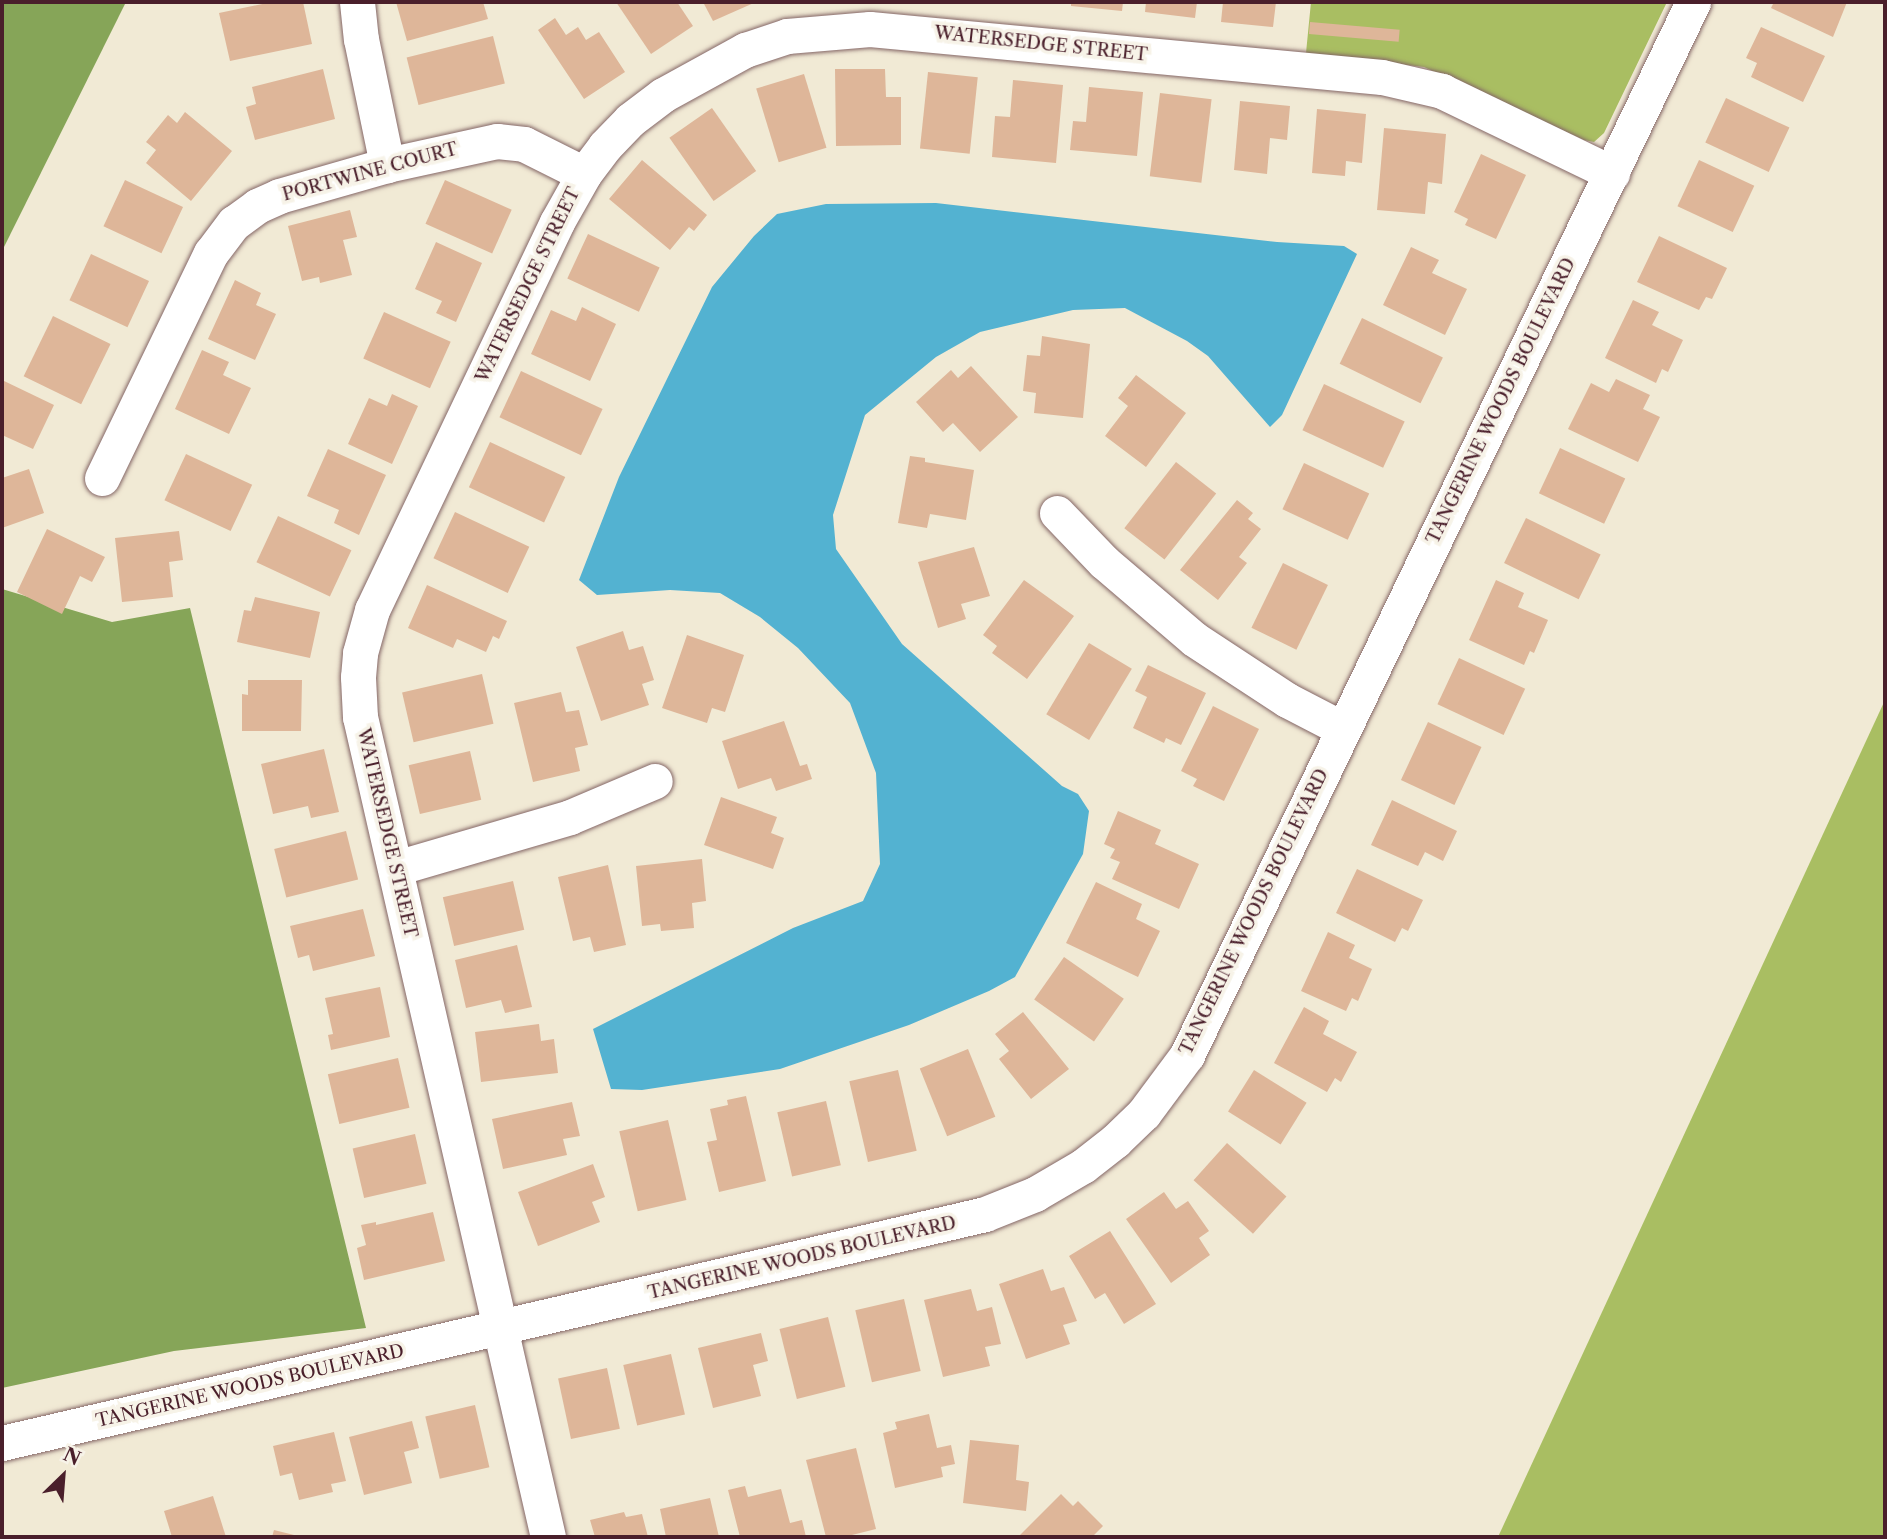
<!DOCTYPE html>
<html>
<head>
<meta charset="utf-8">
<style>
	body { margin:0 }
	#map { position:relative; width:1887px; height:1539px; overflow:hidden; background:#f1ead5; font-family:"Libre Caslon Text",serif }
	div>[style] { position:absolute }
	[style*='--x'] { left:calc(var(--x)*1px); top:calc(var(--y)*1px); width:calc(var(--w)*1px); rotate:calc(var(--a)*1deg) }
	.green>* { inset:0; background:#a9be62 }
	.forest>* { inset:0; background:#86a558 }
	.water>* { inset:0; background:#53b2d1 }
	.building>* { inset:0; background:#deb699; transform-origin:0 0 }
	.roads { filter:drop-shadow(0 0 2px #846666) drop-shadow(0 0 2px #846666) }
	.minor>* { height:35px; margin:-17.5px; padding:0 17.5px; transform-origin:17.5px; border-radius:17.5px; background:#fff }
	span { translate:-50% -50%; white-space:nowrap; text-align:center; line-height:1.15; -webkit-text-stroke:7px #f7f3e8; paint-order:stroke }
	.street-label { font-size:18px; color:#4a1f2b }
	.frame { position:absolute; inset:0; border:4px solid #4a1f2b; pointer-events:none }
	.north { position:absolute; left:28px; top:1441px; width:70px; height:70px; -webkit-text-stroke:5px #f7f3e8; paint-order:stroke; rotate:25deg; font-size:19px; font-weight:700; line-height:28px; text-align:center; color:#4a1f2b }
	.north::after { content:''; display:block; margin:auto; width:24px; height:32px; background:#4a1f2b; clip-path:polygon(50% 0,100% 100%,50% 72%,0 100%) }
</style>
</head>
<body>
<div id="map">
	<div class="green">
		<i style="clip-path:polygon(1311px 2px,1667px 2px,1604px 133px,1594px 142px,1584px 140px,1424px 67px,1306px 53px)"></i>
		<i style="clip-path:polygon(1885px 700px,1885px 1537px,1498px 1537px)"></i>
	</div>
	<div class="forest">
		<i style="clip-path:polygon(2px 2px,126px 2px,2px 251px)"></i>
		<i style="clip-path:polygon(2px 589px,112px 622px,190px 608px,366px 1328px,174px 1351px,2px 1388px)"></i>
	</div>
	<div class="water">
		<i style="clip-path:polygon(936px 203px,1277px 242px,1344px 246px,1357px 254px,1282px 415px,1270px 427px,1208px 356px,1187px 341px,1125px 308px,1073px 310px,980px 332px,936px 357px,865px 415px,833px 515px,836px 549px,902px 644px,1062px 786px,1078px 794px,1089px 811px,1083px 854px,1015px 977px,989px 991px,909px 1025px,780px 1069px,642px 1090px,611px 1089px,593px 1029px,793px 928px,863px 901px,880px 864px,876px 773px,850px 703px,798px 648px,760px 617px,720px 593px,670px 590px,597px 595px,579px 580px,619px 477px,712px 287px,754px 236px,777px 214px,826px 204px)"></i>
	</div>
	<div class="building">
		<i style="clip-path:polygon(272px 2px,303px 2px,312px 44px,230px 61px,219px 13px)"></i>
		<i style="clip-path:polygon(396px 2px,483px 2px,488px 19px,407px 41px)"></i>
		<i style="clip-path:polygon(616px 2px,677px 2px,693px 26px,651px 54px)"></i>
		<i style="clip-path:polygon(703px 2px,756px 2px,713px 21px)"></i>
		<i style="clip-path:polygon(1071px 2px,1123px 2px,1122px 11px,1071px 6px)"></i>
		<i style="clip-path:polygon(1146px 2px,1197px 2px,1195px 18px,1145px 12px)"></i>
		<i style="clip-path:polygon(1223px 2px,1276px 2px,1273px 27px,1221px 22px)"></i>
		<i style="clip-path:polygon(1774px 2px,1847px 2px,1833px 37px,1771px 8px)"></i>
		<i style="clip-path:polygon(555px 18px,566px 35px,578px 27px,586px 40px,599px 32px,625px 72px,584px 99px,538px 30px)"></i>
		<i style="left:1310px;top:22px;width:90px;height:12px;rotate:5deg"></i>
		<i style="clip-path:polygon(1761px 27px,1825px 56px,1803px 102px,1751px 77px,1757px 63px,1746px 58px)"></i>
		<i style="left:493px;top:36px;width:49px;height:89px;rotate:76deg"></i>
		<i style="clip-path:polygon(323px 69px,335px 119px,255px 140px,246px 107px,256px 104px,252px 87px)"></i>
		<i style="clip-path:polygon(835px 69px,885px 69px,886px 97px,901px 97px,901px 145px,836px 146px)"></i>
		<i style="left:928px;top:72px;width:50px;height:77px;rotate:6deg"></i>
		<i style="left:804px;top:74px;width:77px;height:50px;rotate:73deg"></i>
		<i style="clip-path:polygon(1013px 80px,1063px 85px,1056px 163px,992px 157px,995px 116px,1010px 117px)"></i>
		<i style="clip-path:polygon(1089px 87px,1143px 92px,1137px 156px,1070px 150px,1073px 121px,1086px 122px)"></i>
		<i style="left:1160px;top:93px;width:52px;height:84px;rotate:7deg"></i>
		<i style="left:1726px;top:98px;width:70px;height:49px;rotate:25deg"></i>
		<i style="clip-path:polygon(1240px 101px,1290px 106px,1287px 140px,1270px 138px,1267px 174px,1234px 170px)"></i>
		<i style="left:712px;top:108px;width:77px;height:52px;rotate:55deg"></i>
		<i style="clip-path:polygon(1317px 109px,1366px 114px,1362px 163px,1346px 161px,1345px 176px,1312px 173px)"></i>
		<i style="clip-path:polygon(185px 112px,232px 151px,191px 201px,146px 163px,156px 150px,146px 142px,168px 115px,177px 123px)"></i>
		<i style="clip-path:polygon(1384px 128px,1446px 134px,1442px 184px,1428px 182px,1425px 214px,1377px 210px)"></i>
		<i style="clip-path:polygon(1481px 154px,1526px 175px,1496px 239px,1465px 225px,1468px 219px,1454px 212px)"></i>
		<i style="clip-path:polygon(642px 160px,707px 215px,694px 231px,689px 227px,670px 250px,609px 199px)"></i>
		<i style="left:1699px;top:160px;width:61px;height:51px;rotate:25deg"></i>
		<i style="left:125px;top:180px;width:64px;height:51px;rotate:25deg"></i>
		<i style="left:445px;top:180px;width:73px;height:48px;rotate:24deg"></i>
		<i style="clip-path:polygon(350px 210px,357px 237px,343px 240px,352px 275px,320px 283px,319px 277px,302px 281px,288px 226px)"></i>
		<i style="left:588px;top:234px;width:79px;height:49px;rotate:25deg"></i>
		<i style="clip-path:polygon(1659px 236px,1727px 268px,1712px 299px,1706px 297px,1699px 310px,1637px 282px)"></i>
		<i style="clip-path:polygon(436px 242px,482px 263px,456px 322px,436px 313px,442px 301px,415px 289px)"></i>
		<i style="clip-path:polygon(1411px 247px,1439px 260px,1432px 273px,1467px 289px,1445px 335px,1383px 305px)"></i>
		<i style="left:91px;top:254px;width:64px;height:51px;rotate:25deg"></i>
		<i style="clip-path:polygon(235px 280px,261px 293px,256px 305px,276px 314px,255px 360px,208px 339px)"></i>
		<i style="clip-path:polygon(1633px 300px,1659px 312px,1652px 325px,1683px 340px,1668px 372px,1662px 369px,1656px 383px,1605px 358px)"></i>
		<i style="clip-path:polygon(582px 307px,616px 324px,590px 381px,531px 354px,551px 310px,576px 321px)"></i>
		<i style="left:384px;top:312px;width:73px;height:51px;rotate:24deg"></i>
		<i style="left:53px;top:316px;width:64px;height:67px;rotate:26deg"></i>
		<i style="left:1362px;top:318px;width:90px;height:51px;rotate:26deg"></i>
		<i style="clip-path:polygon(1042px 336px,1090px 344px,1083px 418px,1034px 413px,1036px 393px,1023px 391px,1027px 355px,1040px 356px)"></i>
		<i style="clip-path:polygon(202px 350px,229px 362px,223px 375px,251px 388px,229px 434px,175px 409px)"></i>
		<i style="clip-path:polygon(971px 366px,1018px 417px,980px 452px,953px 423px,943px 432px,916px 402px,951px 370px,958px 378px)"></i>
		<i style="left:521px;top:371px;width:90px;height:51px;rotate:25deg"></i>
		<i style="clip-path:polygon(1136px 375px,1186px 413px,1146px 467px,1105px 436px,1128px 406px,1118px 398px)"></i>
		<i style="clip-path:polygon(1616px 379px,1650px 395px,1643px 409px,1660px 417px,1638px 462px,1568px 429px,1591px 383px,1609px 392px)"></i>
		<i style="clip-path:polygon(2px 380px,54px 405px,33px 449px,2px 435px)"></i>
		<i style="left:1324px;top:384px;width:89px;height:51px;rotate:25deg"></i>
		<i style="clip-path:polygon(392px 394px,418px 406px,392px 464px,348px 444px,369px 398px,387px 406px)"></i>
		<i style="left:490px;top:442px;width:83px;height:50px;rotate:25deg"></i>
		<i style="left:1560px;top:448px;width:72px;height:50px;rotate:25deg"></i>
		<i style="clip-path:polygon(328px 449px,386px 475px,359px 535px,334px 523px,339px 510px,307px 496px)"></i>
		<i style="left:186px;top:454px;width:73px;height:51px;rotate:25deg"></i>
		<i style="clip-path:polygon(910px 456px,925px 458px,925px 462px,974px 470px,966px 520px,930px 514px,927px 528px,898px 523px)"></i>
		<i style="left:1176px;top:462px;width:51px;height:84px;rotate:38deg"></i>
		<i style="left:1304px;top:463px;width:72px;height:51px;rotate:25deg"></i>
		<i style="clip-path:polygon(29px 469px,44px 513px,2px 528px,2px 478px)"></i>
		<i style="clip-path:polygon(1237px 500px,1253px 513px,1248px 519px,1261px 529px,1239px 557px,1247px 563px,1218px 600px,1180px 570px)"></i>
		<i style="left:455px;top:512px;width:82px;height:51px;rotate:25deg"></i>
		<i style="left:278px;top:516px;width:81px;height:51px;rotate:25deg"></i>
		<i style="left:1526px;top:518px;width:83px;height:50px;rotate:26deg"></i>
		<i style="clip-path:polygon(47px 529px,105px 557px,92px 582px,80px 576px,62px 614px,17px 592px)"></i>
		<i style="clip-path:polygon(179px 531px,183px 560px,169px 562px,173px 597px,122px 602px,115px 538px)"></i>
		<i style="clip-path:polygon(974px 547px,990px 596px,961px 604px,966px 619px,938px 628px,918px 562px)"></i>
		<i style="left:1283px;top:563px;width:50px;height:72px;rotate:26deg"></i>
		<i style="clip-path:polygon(1024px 580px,1074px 616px,1027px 679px,992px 653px,997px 646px,983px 635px)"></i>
		<i style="clip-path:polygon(1496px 580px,1524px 593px,1518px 607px,1548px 620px,1534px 653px,1530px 651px,1524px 665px,1469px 640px)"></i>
		<i style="clip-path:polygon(427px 585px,507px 621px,499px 639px,493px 636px,486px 652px,457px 639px,453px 648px,408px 628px)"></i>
		<i style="clip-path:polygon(255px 597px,320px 612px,310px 658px,237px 642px,244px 610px,251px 611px)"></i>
		<i style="clip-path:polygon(623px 631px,629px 650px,643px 646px,654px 680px,642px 684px,649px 705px,601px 721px,576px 647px)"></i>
		<i style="clip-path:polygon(687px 635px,744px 655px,725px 712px,712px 708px,707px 723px,662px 708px)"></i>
		<i style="left:1089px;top:643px;width:50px;height:83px;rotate:31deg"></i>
		<i style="left:1459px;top:658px;width:73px;height:51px;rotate:25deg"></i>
		<i style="clip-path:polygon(1148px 665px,1206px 693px,1181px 745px,1166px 738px,1164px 743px,1133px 728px,1147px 697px,1135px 691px)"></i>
		<i style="left:482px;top:674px;width:51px;height:82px;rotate:77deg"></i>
		<i style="clip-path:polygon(248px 680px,302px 680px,301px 731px,242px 731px,242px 694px,248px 695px)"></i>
		<i style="clip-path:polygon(561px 692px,566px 712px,579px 710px,588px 745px,575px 748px,580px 771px,533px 782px,514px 703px)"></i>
		<i style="clip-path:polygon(1213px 706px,1259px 729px,1224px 801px,1193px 786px,1197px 779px,1181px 771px)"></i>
		<i style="clip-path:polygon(784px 721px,800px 766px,807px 764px,812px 779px,776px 791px,771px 778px,738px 789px,722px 741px)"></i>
		<i style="left:1428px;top:722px;width:59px;height:64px;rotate:25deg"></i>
		<i style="clip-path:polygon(324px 749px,339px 812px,311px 818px,308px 806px,273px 814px,261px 764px)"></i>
		<i style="left:470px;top:751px;width:50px;height:63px;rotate:77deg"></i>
		<i style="clip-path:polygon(721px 797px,777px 817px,771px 833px,784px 838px,773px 869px,704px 845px)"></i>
		<i style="clip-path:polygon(1392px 800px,1457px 831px,1443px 861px,1425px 852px,1418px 866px,1371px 845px)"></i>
		<i style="clip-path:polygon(1118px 811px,1161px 830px,1155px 844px,1199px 864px,1179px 909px,1112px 879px,1120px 862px,1110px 858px,1115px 849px,1104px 844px)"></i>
		<i style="left:346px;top:831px;width:50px;height:74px;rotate:76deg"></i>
		<i style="clip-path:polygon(702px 859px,706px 901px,692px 903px,694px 928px,661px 931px,660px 924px,642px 926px,636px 866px)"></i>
		<i style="clip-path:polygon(608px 865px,626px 945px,594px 952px,590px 937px,573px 941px,558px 877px)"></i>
		<i style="clip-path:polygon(1357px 869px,1423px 900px,1408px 931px,1402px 928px,1395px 942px,1336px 913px)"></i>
		<i style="left:513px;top:881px;width:50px;height:72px;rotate:77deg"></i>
		<i style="clip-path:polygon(1096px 882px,1142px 904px,1136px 919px,1160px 931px,1138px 977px,1066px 943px)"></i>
		<i style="clip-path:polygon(363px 909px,375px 956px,313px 971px,309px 955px,298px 958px,290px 926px)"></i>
		<i style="clip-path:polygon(1328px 932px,1355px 945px,1349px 958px,1372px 969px,1358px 1001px,1352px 998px,1346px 1011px,1301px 991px)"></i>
		<i style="clip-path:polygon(517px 945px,532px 1007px,505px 1013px,501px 1000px,466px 1008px,455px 960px)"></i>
		<i style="left:1064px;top:957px;width:73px;height:52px;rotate:35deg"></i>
		<i style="clip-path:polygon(380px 987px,390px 1037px,331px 1050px,328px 1035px,333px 1034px,325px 998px)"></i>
		<i style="clip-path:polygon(1304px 1007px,1329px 1021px,1323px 1034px,1357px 1052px,1341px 1082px,1335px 1078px,1327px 1092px,1274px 1063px)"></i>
		<i style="clip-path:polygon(1023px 1012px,1069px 1069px,1031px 1099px,999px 1059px,1009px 1051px,995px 1034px)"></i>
		<i style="clip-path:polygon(539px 1024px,541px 1041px,554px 1039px,558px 1073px,481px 1082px,475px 1032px)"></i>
		<i style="left:968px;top:1049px;width:73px;height:52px;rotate:68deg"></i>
		<i style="left:398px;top:1058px;width:51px;height:72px;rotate:77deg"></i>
		<i style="left:898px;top:1070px;width:83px;height:50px;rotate:77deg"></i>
		<i style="left:1254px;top:1070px;width:62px;height:49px;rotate:32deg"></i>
		<i style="clip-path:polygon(746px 1096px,766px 1181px,719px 1192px,707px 1142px,717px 1140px,710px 1109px,728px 1105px,727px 1100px)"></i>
		<i style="left:826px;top:1101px;width:66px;height:50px;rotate:77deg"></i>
		<i style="clip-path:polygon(572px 1102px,580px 1136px,563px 1139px,567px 1155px,503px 1169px,492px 1119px)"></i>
		<i style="left:668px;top:1120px;width:82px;height:50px;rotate:77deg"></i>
		<i style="left:415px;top:1134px;width:51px;height:64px;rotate:77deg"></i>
		<i style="left:1227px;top:1143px;width:80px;height:50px;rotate:42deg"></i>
		<i style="clip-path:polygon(593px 1164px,605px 1197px,592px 1202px,600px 1222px,538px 1246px,518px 1192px)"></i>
		<i style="clip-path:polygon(1164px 1192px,1176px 1209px,1188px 1201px,1209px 1231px,1199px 1238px,1210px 1255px,1171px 1283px,1126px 1219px)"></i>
		<i style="clip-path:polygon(433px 1212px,445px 1261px,364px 1280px,357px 1248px,366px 1245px,361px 1225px,376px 1222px,376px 1225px)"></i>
		<i style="clip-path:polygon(1110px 1231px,1156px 1304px,1124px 1324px,1105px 1293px,1095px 1299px,1069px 1256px)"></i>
		<i style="clip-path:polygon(1043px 1269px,1051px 1291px,1064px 1287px,1077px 1321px,1063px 1325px,1070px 1344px,1026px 1359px,999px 1284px)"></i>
		<i style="clip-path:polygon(971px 1289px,977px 1311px,992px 1307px,1001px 1344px,985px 1347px,990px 1366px,943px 1377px,924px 1300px)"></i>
		<i style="left:904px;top:1299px;width:74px;height:50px;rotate:77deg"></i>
		<i style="left:828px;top:1317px;width:72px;height:50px;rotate:76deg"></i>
		<i style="clip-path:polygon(761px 1333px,768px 1361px,753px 1365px,761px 1396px,713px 1408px,698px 1348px)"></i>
		<i style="left:671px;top:1354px;width:62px;height:49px;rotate:77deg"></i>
		<i style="left:607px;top:1368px;width:62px;height:50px;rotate:78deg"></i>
		<i style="left:475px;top:1405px;width:64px;height:51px;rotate:77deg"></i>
		<i style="clip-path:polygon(929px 1414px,937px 1448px,951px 1445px,955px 1464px,941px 1467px,943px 1477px,895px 1488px,883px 1433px,897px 1429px,895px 1422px)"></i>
		<i style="clip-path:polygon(412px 1421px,419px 1448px,404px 1452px,412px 1483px,364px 1495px,349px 1437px)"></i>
		<i style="clip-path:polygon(334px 1432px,346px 1481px,331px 1484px,333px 1492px,299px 1500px,292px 1473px,280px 1476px,273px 1446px)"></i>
		<i style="clip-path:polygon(970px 1440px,1019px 1445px,1016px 1480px,1029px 1482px,1026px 1511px,963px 1503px)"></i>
		<i style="clip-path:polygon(856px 1448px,876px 1529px,844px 1537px,826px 1537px,806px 1460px)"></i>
		<i style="clip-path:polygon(745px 1486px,748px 1497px,781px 1489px,790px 1523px,802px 1520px,806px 1537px,740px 1537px,728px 1490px)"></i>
		<i style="clip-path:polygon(1061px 1494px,1073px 1506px,1078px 1501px,1103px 1526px,1092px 1537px,1018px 1537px)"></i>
		<i style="clip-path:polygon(213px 1496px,226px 1537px,172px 1537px,164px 1511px)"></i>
		<i style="clip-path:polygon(710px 1498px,719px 1537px,666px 1537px,660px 1509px)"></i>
		<i style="clip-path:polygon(624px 1512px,626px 1517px,642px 1514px,648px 1537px,595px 1537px,590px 1520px)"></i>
		<i style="clip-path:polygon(274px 1530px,298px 1536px,298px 1537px,272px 1537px)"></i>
	</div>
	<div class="roads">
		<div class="minor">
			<i style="--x:357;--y:2;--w:37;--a:84"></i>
			<i style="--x:361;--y:39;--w:129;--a:78.3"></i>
			<i style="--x:102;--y:478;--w:250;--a:-64.2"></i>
			<i style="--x:211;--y:253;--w:38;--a:-53"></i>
			<i style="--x:234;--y:223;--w:29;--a:-36"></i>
			<i style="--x:257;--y:206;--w:24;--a:-24"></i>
			<i style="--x:279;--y:196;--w:112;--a:-16"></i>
			<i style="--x:387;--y:165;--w:113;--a:-12.3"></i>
			<i style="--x:497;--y:141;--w:27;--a:6"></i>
			<i style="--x:524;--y:144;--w:67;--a:26.6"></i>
			<i style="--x:1057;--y:513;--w:68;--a:46.2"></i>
			<i style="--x:1104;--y:562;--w:118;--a:40.5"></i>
			<i style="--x:1194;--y:639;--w:111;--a:33.3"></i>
			<i style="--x:1287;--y:700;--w:63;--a:27.4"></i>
			<i style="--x:396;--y:868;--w:181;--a:-16.3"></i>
			<i style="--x:570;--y:817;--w:92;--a:-23"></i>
			<i style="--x:2;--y:1443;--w:1009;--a:-13.11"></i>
			<i style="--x:985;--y:1214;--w:54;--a:-21.8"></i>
			<i style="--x:1035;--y:1194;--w:56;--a:-30.3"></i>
			<i style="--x:1083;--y:1166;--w:41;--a:-38"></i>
			<i style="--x:1115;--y:1141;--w:40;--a:-44"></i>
			<i style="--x:1144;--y:1113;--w:72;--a:-53.4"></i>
			<i style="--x:1187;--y:1055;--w:1168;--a:-64.33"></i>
			<i style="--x:548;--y:1537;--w:841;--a:-102.91"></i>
			<i style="--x:360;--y:717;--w:40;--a:-92.9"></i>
			<i style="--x:358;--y:677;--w:24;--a:-85"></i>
			<i style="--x:360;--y:653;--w:45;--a:-74.4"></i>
			<i style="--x:372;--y:610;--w:430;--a:-64.5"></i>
			<i style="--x:557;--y:222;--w:55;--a:-60.6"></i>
			<i style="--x:584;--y:174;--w:35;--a:-53"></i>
			<i style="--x:605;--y:146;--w:36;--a:-46"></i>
			<i style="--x:630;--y:120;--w:41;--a:-37.1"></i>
			<i style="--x:663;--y:95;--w:94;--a:-28.8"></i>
			<i style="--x:745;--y:50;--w:44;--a:-18.4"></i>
			<i style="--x:787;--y:36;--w:83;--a:-4.8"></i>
			<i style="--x:870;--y:29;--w:514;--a:5.36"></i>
			<i style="--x:1382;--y:77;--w:62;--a:13.1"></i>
			<i style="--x:1442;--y:91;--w:189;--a:25.8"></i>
		</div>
	</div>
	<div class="street-label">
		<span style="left:1041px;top:44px;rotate:6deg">WATERSEDGE STREET</span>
		<span style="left:370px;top:172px;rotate:-15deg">PORTWINE COURT</span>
		<span style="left:528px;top:285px;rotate:-64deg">WATERSEDGE STREET</span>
		<span style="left:1501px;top:401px;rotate:-64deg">TANGERINE WOODS BOULEVARD</span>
		<span style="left:387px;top:833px;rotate:77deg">WATERSEDGE STREET</span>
		<span style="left:1254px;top:912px;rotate:-64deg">TANGERINE WOODS BOULEVARD</span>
		<span style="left:802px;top:1258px;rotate:-13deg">TANGERINE WOODS BOULEVARD</span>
		<span style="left:250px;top:1386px;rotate:-13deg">TANGERINE WOODS BOULEVARD</span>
	</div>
	<div class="frame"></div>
	<div class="north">N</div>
</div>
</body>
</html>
